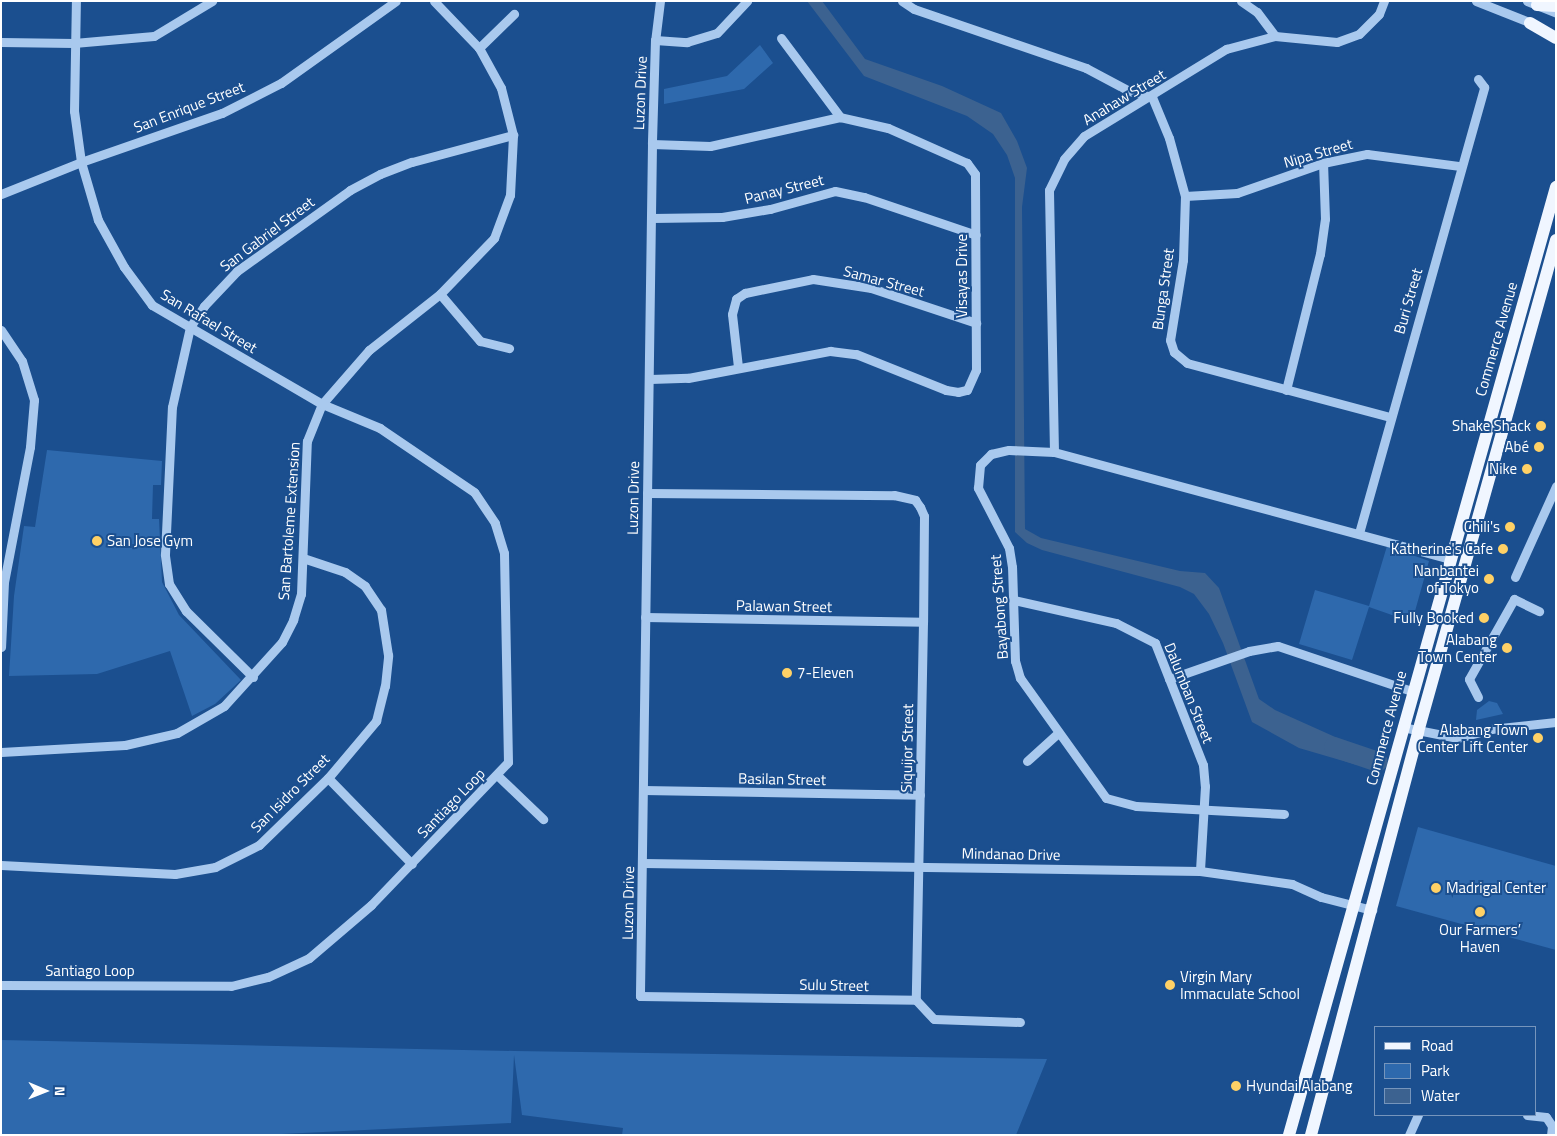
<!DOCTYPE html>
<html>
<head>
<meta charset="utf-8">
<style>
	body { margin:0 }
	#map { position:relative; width:1557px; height:1136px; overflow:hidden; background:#1b4f8f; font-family:"Titillium Web",sans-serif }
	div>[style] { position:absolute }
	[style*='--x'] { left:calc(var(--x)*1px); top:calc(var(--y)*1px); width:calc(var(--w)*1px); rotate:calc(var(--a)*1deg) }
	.green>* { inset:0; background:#2e69ad }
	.water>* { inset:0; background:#3c6290 }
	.river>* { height:20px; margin:-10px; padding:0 10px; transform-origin:10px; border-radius:10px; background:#3c6290 }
	.minor>* { height:9px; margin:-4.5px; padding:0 4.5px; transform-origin:4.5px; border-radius:4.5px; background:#a9c9ee }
	.major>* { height:12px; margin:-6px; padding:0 6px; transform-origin:6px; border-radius:6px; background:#f0f6ff }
	.dots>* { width:14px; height:14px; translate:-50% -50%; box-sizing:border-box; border:2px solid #1b4f8f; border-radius:50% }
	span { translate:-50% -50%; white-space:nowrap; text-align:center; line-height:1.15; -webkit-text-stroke:4px #1b4f8f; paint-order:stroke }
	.street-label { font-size:15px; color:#fff }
	.poi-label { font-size:15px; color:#fff }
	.right { translate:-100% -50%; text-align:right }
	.left { translate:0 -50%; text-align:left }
	.frame { position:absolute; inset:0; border:2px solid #fff; pointer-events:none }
	.legend { position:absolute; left:1374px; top:1026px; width:162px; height:90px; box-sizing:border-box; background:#1b4f8f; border:1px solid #7695bc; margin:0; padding:6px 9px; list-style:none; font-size:15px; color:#fff }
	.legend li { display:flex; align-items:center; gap:10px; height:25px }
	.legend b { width:25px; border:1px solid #7695bc }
	.north { position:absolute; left:20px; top:1066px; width:50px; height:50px; -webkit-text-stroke:4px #1b4f8f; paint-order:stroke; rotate:91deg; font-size:14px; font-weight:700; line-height:20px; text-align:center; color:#fff }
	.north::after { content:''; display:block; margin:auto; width:18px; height:22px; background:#fff; clip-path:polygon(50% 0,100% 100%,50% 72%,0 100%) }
</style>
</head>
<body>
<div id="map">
	<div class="green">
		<i style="clip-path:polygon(760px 45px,773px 63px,744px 89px,664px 104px,664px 89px,727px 76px)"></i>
		<i style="clip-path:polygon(47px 450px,162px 461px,161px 485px,153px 485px,152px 519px,159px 519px,162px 582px,179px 615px,241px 680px,215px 704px,192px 716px,170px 651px,97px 674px,9px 676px,14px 596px,24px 526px,35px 527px)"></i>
		<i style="clip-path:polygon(1387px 546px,1429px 561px,1412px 622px,1369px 607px,1352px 660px,1299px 644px,1315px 590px,1369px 606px)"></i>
		<i style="clip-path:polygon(1489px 701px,1497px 703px,1503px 714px,1476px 720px,1477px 710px)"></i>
		<i style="clip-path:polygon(1418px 827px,1556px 866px,1556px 950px,1396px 906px)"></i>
		<i style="clip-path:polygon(1px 1040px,514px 1051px,1047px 1059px,1016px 1135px,622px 1135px,623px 1128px,522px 1115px,514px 1055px,511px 1123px,261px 1135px,1px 1135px)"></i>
	</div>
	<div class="water">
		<i style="clip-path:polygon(807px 1px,822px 1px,865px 59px,942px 86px,1001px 113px,1017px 141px,1027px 168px,1022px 207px,1025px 529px,1041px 538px,1180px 571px,1205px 573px,1219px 588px,1259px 699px,1275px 710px,1362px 749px,1357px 765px,1299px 748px,1252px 722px,1223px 643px,1209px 614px,1194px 594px,1180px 587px,1042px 550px,1027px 543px,1015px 532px,1015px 178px,1007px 155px,993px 134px,967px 116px,864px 76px)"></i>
	</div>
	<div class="river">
		<i style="--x:1334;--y:747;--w:46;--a:18.8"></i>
	</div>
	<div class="minor">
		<i style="--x:660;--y:1;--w:39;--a:97"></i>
		<i style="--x:655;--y:40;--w:104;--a:91.7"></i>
		<i style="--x:652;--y:144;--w:852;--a:90.81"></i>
		<i style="--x:640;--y:996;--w:276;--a:0.8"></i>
		<i style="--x:916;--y:1000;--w:26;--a:47"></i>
		<i style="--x:934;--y:1019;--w:86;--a:2"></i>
		<i style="--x:902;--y:1;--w:14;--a:34"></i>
		<i style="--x:914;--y:9;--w:182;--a:18.9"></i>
		<i style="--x:1086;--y:68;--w:49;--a:28.1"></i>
		<i style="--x:1129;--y:91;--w:24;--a:15"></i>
		<i style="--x:1152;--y:97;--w:44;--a:67.5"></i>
		<i style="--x:1169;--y:138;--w:60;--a:74.6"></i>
		<i style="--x:1185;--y:196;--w:64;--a:91.8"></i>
		<i style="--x:1183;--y:260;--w:81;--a:99.2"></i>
		<i style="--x:1170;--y:340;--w:13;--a:72"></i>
		<i style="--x:1174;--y:352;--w:17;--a:40"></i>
		<i style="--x:1187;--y:363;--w:210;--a:14.9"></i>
		<i style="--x:1241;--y:1;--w:19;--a:35"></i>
		<i style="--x:1257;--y:12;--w:30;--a:53"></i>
		<i style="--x:1476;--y:1;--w:62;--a:21.6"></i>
		<i style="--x:1527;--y:1;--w:31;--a:22"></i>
		<i style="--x:781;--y:38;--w:99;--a:53.2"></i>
		<i style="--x:655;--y:40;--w:32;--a:4"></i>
		<i style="--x:687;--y:42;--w:31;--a:-17"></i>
		<i style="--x:717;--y:33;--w:44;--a:-46.8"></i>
		<i style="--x:1;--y:42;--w:73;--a:0.8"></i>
		<i style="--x:74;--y:43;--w:80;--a:-5"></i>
		<i style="--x:154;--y:36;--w:68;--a:-31.1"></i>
		<i style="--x:479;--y:48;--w:49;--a:-44.2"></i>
		<i style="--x:1;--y:194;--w:86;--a:-21.8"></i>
		<i style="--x:81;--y:162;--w:149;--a:-19.2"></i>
		<i style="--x:222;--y:113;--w:66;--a:-27"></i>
		<i style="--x:281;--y:83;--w:141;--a:-35.5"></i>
		<i style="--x:1185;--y:196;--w:52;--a:-3.3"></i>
		<i style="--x:1237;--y:193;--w:91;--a:-19.2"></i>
		<i style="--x:1323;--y:163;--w:45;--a:-11.6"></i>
		<i style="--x:1367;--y:154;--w:94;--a:7.4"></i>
		<i style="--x:652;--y:218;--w:70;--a:-0.8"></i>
		<i style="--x:722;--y:217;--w:49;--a:-9.5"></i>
		<i style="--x:770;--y:209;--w:67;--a:-15.5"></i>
		<i style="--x:835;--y:191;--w:30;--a:12"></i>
		<i style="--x:864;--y:197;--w:118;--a:18.7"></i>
		<i style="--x:440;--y:294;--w:62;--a:49.6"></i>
		<i style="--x:480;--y:341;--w:30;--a:14"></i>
		<i style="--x:1;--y:330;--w:37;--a:56"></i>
		<i style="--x:22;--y:361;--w:41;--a:72.9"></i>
		<i style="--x:34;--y:400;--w:47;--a:94.9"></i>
		<i style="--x:30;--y:447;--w:137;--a:100.9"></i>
		<i style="--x:4;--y:582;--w:65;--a:92.6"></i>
		<i style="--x:738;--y:367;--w:53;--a:-96.5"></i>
		<i style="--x:732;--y:314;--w:16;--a:-75"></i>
		<i style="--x:736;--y:299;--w:11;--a:-34"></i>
		<i style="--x:745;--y:293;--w:69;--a:-11.6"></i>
		<i style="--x:813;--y:279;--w:59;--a:8.8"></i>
		<i style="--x:871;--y:288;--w:111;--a:18.4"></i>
		<i style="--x:650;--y:379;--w:38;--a:-2"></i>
		<i style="--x:688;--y:378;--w:145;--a:-10.8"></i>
		<i style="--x:830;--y:351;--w:26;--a:7"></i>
		<i style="--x:856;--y:354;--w:97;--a:21.8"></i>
		<i style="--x:946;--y:390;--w:12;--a:9"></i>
		<i style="--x:958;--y:392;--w:9;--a:-13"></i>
		<i style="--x:967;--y:390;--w:22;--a:-66"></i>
		<i style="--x:976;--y:370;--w:196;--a:-90.3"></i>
		<i style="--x:975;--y:174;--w:14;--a:-126"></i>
		<i style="--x:967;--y:163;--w:86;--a:-156.1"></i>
		<i style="--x:888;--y:128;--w:49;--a:-167.1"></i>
		<i style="--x:840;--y:117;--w:133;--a:167.4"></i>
		<i style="--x:710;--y:146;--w:58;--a:-178"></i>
		<i style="--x:1286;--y:390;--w:140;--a:-76"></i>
		<i style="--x:1320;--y:254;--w:35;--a:-82"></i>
		<i style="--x:1325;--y:219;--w:56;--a:-92"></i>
		<i style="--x:1054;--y:452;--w:262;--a:-91.1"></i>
		<i style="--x:1049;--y:190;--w:34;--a:-64"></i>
		<i style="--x:1064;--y:159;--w:30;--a:-49"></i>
		<i style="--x:1084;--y:136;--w:167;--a:-31.5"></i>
		<i style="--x:1226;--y:49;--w:51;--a:-14.9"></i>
		<i style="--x:1275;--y:36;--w:62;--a:5.5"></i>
		<i style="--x:1337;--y:42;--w:23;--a:-20"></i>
		<i style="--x:1359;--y:34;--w:28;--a:-45"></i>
		<i style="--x:1379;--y:14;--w:14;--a:-69"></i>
		<i style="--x:647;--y:493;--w:247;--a:0.5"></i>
		<i style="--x:894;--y:495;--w:22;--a:13"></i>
		<i style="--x:915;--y:500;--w:9;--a:54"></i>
		<i style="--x:920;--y:507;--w:10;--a:66"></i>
		<i style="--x:924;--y:516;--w:106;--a:90.5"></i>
		<i style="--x:923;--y:622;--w:378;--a:91.1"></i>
		<i style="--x:1359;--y:533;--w:463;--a:-74.3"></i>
		<i style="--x:1484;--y:87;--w:10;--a:-127"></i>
		<i style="--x:1515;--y:577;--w:100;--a:-65.7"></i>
		<i style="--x:1014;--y:600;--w:105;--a:12.7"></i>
		<i style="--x:1116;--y:623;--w:44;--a:27.1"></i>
		<i style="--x:1155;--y:643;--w:131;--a:68.5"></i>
		<i style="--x:1203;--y:765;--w:21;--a:85"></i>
		<i style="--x:1205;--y:786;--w:85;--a:93.4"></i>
		<i style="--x:645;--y:617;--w:278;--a:1"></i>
		<i style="--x:253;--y:677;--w:94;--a:-135.4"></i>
		<i style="--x:186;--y:611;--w:32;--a:-122"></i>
		<i style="--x:169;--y:584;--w:30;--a:-98"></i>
		<i style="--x:165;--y:554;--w:147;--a:-87.3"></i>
		<i style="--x:172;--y:407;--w:82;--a:-77.3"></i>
		<i style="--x:190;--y:327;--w:25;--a:-56"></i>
		<i style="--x:204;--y:306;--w:48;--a:-46.7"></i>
		<i style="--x:237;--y:271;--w:139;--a:-35.6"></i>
		<i style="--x:350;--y:190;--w:34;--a:-28"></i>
		<i style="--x:380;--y:174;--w:34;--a:-21"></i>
		<i style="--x:412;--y:162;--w:105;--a:-15"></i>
		<i style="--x:1169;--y:679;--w:85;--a:-19.3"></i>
		<i style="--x:1249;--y:651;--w:29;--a:-10"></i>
		<i style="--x:1278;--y:646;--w:141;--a:18.6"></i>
		<i style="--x:1478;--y:697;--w:20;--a:-117"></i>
		<i style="--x:1469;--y:679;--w:92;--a:-60.6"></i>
		<i style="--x:1514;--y:599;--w:28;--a:26"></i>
		<i style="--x:1402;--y:727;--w:57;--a:11.1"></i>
		<i style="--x:1458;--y:738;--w:34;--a:-15"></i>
		<i style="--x:1491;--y:729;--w:65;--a:-6.1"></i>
		<i style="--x:1;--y:752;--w:124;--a:-3.2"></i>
		<i style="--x:125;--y:745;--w:53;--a:-13"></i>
		<i style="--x:177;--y:733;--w:54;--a:-29.9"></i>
		<i style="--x:224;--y:706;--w:86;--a:-47.8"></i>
		<i style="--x:282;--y:642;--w:25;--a:-63"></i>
		<i style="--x:293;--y:620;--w:27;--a:-73"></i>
		<i style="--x:301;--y:594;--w:153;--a:-87.8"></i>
		<i style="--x:307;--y:441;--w:40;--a:-68"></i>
		<i style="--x:322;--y:404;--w:72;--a:-49"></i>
		<i style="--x:369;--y:350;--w:90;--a:-38.3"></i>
		<i style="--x:440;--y:294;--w:78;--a:-46"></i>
		<i style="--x:494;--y:238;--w:46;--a:-69.6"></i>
		<i style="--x:510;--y:195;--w:60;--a:-87.1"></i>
		<i style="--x:513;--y:135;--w:49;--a:-104.3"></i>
		<i style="--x:501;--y:88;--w:46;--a:-118.8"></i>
		<i style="--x:479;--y:48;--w:65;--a:-133.8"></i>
		<i style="--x:1027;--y:761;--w:42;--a:-42.1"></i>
		<i style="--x:497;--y:775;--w:64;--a:43.7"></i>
		<i style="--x:328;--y:778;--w:120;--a:45.7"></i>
		<i style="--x:643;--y:790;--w:277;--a:1"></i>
		<i style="--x:1284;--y:814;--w:148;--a:-176.9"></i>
		<i style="--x:1136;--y:806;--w:31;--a:-165"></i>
		<i style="--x:1106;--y:798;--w:148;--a:-125.6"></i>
		<i style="--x:1020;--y:678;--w:18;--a:-106"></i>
		<i style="--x:1015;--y:661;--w:94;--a:-91.8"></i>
		<i style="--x:1012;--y:567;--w:19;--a:-99"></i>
		<i style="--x:1009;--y:548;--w:68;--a:-117.3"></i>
		<i style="--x:978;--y:488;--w:23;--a:-85"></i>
		<i style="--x:980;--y:465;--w:16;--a:-45"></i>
		<i style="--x:991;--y:454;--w:18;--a:-13"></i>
		<i style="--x:1009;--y:450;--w:45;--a:2.5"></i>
		<i style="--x:1054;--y:452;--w:411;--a:15.1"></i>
		<i style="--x:643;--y:863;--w:557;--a:0.82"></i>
		<i style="--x:1200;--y:871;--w:93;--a:8"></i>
		<i style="--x:1292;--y:884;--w:32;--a:24"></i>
		<i style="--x:1321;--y:897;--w:53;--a:14.3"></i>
		<i style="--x:1;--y:865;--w:174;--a:3"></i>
		<i style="--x:175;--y:874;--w:41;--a:-9.9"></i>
		<i style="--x:215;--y:867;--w:49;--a:-26.6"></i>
		<i style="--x:259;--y:845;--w:96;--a:-44.2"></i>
		<i style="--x:328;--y:778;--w:75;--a:-49.9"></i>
		<i style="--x:376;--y:721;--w:36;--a:-76"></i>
		<i style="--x:385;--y:686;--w:31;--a:-84"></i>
		<i style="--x:388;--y:655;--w:46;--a:-98.8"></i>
		<i style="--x:381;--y:610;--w:29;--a:-124"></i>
		<i style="--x:365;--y:586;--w:24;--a:-145"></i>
		<i style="--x:345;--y:572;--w:44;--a:-161.6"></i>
		<i style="--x:1;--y:985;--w:230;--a:0.2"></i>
		<i style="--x:231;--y:986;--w:38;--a:-14"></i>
		<i style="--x:268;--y:977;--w:45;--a:-24.9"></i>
		<i style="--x:309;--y:958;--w:82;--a:-40.5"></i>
		<i style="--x:371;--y:905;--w:198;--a:-46.2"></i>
		<i style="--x:508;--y:762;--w:209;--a:-91.1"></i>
		<i style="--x:504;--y:553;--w:31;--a:-107"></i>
		<i style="--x:495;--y:523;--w:37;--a:-124"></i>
		<i style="--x:474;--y:492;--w:114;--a:-145.8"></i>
		<i style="--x:380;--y:428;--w:63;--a:-157.5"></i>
		<i style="--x:322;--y:404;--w:197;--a:-149.8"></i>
		<i style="--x:152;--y:305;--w:47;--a:-126.4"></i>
		<i style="--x:124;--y:267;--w:54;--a:-119"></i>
		<i style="--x:98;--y:220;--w:60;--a:-106.3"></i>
		<i style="--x:81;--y:162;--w:51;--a:-97.8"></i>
		<i style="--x:74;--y:111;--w:110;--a:-89"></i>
		<i style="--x:1527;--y:1115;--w:19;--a:6"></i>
		<i style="--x:1546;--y:1117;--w:11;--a:56"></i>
		<i style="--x:1552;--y:1126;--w:9;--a:96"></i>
		<i style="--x:1409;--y:1135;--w:22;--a:-66"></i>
	</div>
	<div class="major">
		<i style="--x:1537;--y:5;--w:19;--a:3"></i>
		<i style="--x:1530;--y:23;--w:30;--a:30"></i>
		<i style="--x:1289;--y:1135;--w:985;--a:-74.27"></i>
		<i style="--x:1311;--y:1135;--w:417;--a:-75.1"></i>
		<i style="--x:1418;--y:732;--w:511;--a:-74.33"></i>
	</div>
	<div class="dots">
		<i style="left:1541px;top:426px;background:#ffd166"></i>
		<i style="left:1539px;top:447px;background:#ffd166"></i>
		<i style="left:1527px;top:469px;background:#ffd166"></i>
		<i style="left:1510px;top:527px;background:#ffd166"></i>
		<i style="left:97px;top:541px;background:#ffd166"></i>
		<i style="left:1503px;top:549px;background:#ffd166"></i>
		<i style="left:1489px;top:579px;background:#ffd166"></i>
		<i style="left:1484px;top:618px;background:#ffd166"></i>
		<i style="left:1507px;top:648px;background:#ffd166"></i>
		<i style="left:787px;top:673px;background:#ffd166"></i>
		<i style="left:1538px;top:738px;background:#ffd166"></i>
		<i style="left:1436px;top:888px;background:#ffd166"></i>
		<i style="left:1480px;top:912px;background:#ffd166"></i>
		<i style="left:1170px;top:985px;background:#ffd166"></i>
		<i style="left:1236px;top:1086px;background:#ffd166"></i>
	</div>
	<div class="street-label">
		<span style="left:640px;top:93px;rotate:-88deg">Luzon Drive</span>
		<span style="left:1124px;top:97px;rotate:-31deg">Anahaw Street</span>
		<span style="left:189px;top:107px;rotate:-21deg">San Enrique Street</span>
		<span style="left:1318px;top:153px;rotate:-16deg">Nipa Street</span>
		<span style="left:784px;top:189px;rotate:-14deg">Panay Street</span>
		<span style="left:267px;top:234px;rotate:-37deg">San Gabriel Street</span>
		<span style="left:962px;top:276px;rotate:-90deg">Visayas Drive</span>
		<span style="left:884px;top:281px;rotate:15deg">Samar Street</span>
		<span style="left:1163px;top:289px;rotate:-82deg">Bunga Street</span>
		<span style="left:1408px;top:301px;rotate:-74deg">Buri Street</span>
		<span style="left:209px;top:321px;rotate:31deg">San Rafael Street</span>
		<span style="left:1496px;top:339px;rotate:-74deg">Commerce Avenue</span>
		<span style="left:633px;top:498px;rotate:-89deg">Luzon Drive</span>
		<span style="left:289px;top:521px;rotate:-86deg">San Bartoleme Extension</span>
		<span style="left:784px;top:606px;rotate:1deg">Palawan Street</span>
		<span style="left:999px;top:607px;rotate:-94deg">Bayabong Street</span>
		<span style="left:1189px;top:693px;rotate:68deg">Dalumban Street</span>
		<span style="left:1386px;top:728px;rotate:-75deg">Commerce Avenue</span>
		<span style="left:907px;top:748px;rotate:-89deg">Siquijor Street</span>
		<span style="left:782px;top:779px;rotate:1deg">Basilan Street</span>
		<span style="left:290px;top:793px;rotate:-45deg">San Isidro Street</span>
		<span style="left:451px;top:803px;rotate:-46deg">Santiago Loop</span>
		<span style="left:1011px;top:854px;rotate:1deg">Mindanao Drive</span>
		<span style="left:628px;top:903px;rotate:-89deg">Luzon Drive</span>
		<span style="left:90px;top:971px">Santiago Loop</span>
		<span style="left:834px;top:985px;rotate:1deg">Sulu Street</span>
	</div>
	<div class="poi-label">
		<span class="right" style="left:1531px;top:426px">Shake Shack</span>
		<span class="right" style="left:1529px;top:447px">Abé</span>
		<span class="right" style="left:1517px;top:469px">Nike</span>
		<span class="right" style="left:1500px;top:527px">Chili's</span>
		<span class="left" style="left:107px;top:541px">San Jose Gym</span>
		<span class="right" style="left:1493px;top:549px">Katherine's Cafe</span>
		<span class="right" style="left:1479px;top:579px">Nanbantei<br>of Tokyo</span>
		<span class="right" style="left:1474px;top:618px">Fully Booked</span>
		<span class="right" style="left:1497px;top:648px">Alabang<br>Town Center</span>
		<span class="left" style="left:797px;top:673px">7-Eleven</span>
		<span class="right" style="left:1528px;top:738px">Alabang Town<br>Center Lift Center</span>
		<span class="left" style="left:1446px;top:888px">Madrigal Center</span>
		<span style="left:1480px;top:938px">Our Farmers’<br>Haven</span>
		<span class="left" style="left:1180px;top:985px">Virgin Mary<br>Immaculate School</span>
		<span class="left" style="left:1246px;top:1086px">Hyundai Alabang</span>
	</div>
	<div class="frame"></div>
	<ul class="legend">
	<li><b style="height:6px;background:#f0f6ff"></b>Road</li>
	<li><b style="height:14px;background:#2e69ad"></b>Park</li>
	<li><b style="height:14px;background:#3c6290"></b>Water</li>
	</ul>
	<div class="north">N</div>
</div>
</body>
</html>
